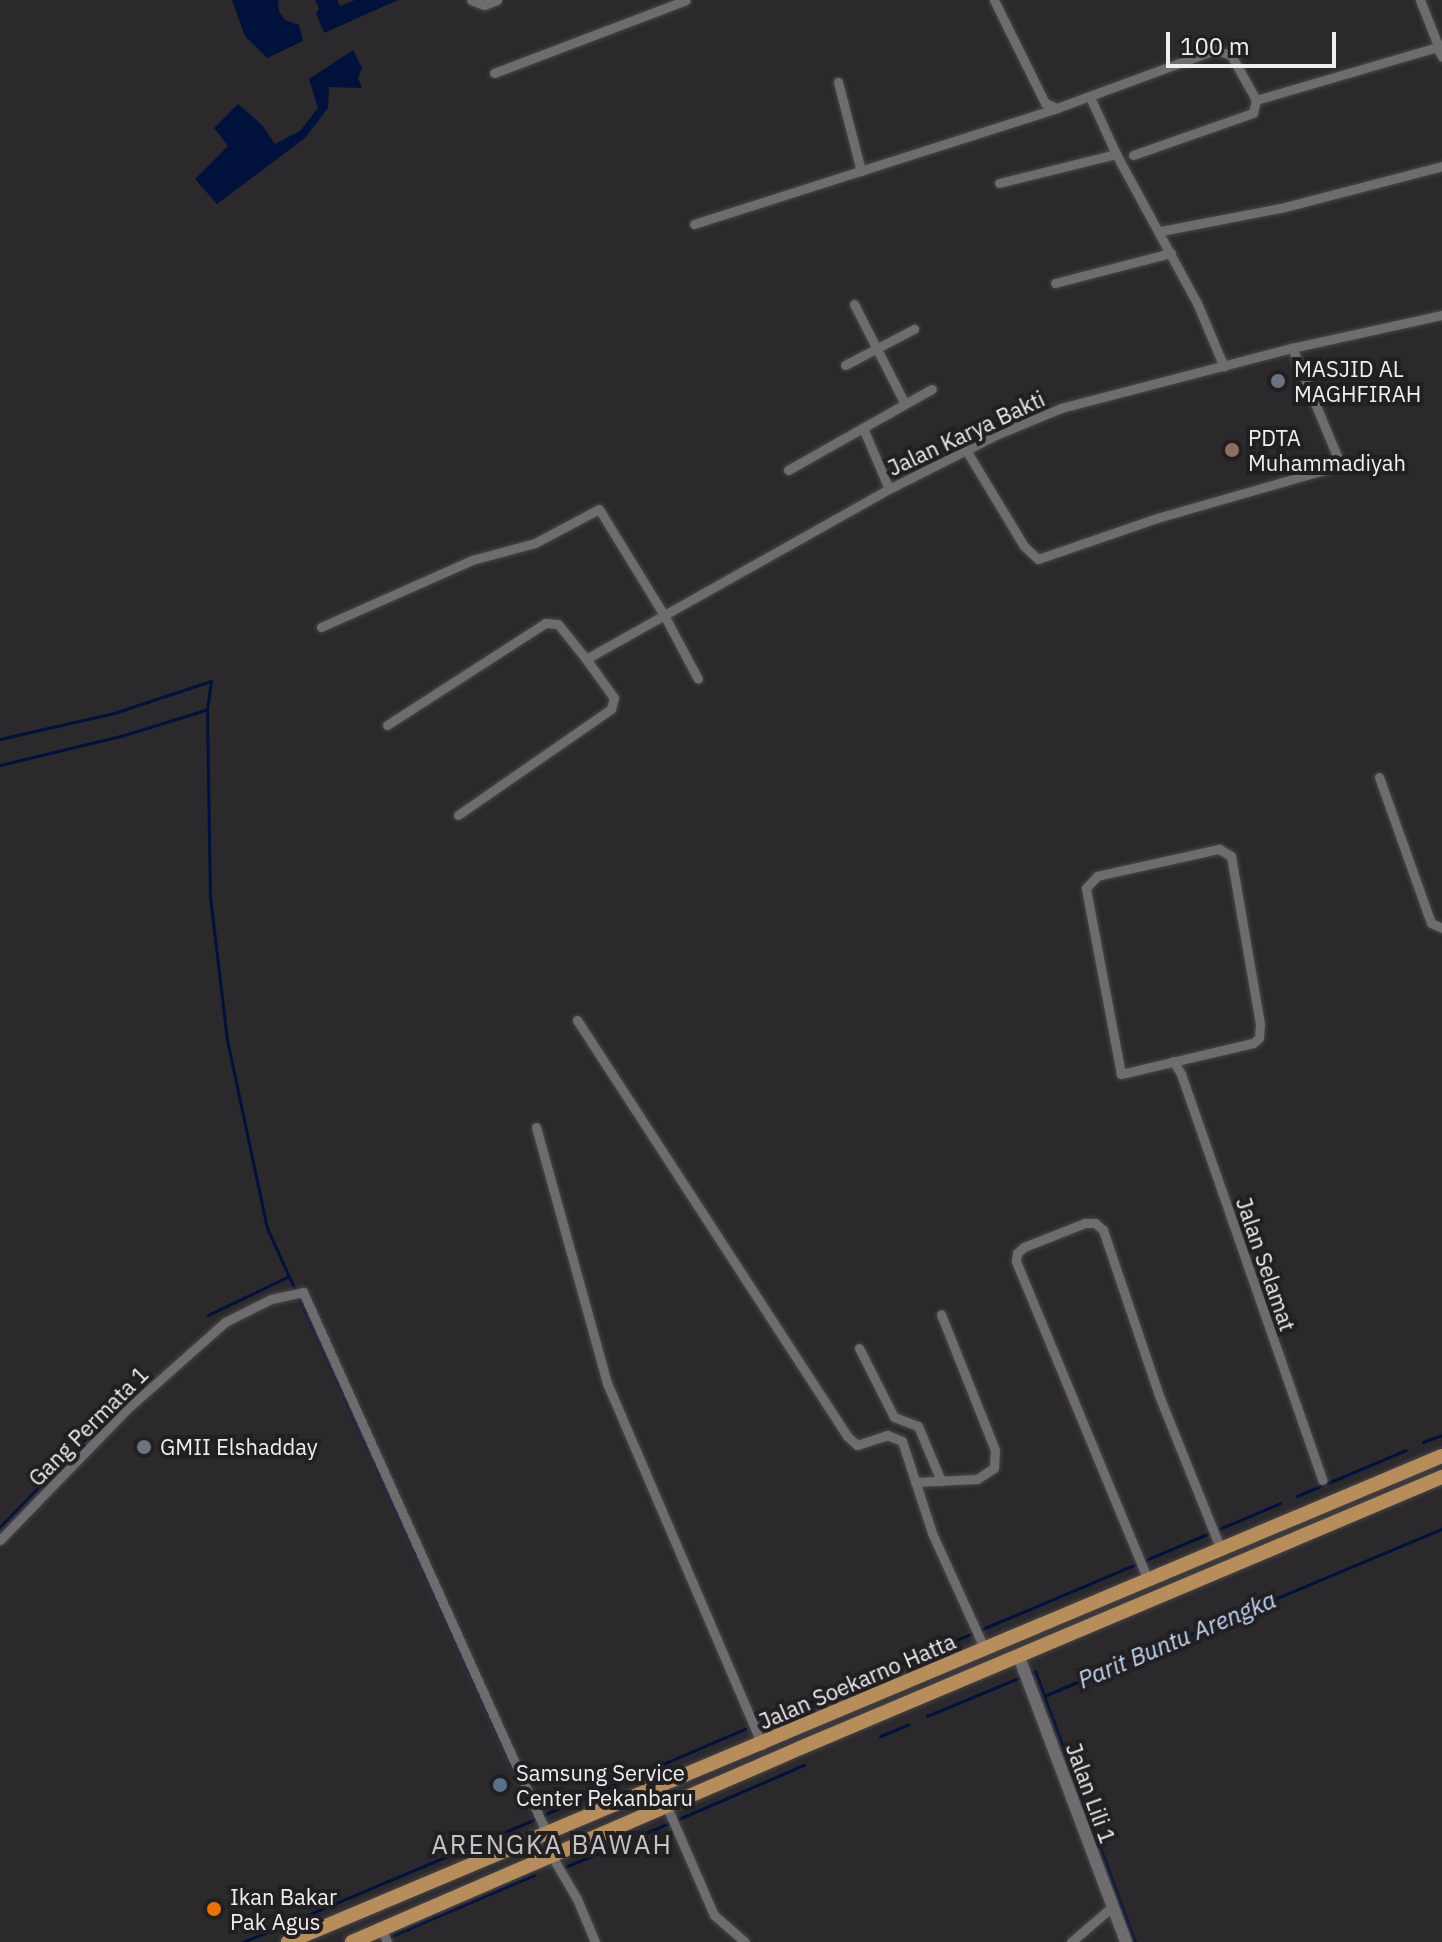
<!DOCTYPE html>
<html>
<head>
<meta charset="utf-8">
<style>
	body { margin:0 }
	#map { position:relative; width:1442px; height:1942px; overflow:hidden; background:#2b292b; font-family:"IBM Plex Sans",sans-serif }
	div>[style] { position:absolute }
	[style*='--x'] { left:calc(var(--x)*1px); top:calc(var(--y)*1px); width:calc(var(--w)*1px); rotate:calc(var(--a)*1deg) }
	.water>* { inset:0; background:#00113b }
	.stream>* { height:3px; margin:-1.5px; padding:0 1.5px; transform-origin:1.5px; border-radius:1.5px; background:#00113b }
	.roads { filter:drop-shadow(0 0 2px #494649) drop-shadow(0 0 2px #494649) }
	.street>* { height:9px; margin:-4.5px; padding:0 4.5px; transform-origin:4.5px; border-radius:4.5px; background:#6e6c6e }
	.secondary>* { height:12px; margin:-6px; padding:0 6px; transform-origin:6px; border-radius:6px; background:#6e6c6e }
	.primary>* { height:14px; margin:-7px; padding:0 7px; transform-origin:7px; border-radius:7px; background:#b78e5b }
	.dots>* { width:22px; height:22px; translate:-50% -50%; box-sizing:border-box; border:4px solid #211f21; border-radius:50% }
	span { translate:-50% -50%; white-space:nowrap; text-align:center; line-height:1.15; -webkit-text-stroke:8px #211f21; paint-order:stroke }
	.poi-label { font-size:22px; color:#f0eef0 }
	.left { translate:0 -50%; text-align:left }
	.street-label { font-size:22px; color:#f0eef0 }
	.water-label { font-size:24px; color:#bfd2f0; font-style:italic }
	.quarter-label { font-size:26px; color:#c5c2c5; letter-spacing:2px }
	.scale { position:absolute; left:1166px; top:32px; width:170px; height:36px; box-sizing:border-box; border:4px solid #f0eef0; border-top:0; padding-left:10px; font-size:24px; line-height:28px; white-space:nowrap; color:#f0eef0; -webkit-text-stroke:6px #211f21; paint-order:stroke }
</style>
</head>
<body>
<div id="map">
	<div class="water">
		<i style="clip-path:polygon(232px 0,278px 0,279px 11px,285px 20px,299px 25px,303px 41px,267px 58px,245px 36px)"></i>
		<i style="clip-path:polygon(315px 0,337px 0,340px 6px,355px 0,398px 0,324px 33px,316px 13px,319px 9px)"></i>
		<i style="clip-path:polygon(353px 50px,362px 68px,358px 78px,362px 88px,329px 87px,328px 108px,305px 138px,217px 204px,195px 179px,228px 146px,214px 128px,238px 104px,262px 125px,275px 144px,300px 131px,318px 108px,309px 79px)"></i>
	</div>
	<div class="stream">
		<i style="--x:0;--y:739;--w:117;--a:-12.8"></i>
		<i style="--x:114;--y:713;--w:102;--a:-18.3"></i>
		<i style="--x:211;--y:681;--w:29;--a:98"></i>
		<i style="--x:207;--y:710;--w:187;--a:89.1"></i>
		<i style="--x:210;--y:897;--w:144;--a:83.2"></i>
		<i style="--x:227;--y:1040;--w:192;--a:78"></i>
		<i style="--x:267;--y:1228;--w:649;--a:65.61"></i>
		<i style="--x:0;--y:765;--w:124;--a:-13.5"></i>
		<i style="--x:121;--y:736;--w:88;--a:-17.2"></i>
		<i style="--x:208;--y:1315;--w:88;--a:-25.7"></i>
		<i style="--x:1423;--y:1442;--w:20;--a:-20"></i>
		<i style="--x:1297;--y:1496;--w:118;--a:-22.9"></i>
		<i style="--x:0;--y:1527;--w:152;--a:-45.8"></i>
		<i style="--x:980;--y:1630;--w:326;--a:-22.9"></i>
		<i style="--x:1031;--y:1673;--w:4;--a:-27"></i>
		<i style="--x:1035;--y:1671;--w:27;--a:70"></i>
		<i style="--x:1044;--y:1696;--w:432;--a:-22.8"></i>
		<i style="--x:826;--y:1696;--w:160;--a:-23.2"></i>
		<i style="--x:1044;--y:1696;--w:262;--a:69.7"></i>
		<i style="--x:927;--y:1716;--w:104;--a:-22.6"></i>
		<i style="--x:762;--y:1722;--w:58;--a:-22.2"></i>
		<i style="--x:880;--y:1736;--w:31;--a:-22"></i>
		<i style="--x:543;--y:1815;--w:220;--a:-23.1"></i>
		<i style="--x:646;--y:1833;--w:172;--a:-23.3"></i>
		<i style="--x:560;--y:1869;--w:61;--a:-22.3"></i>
		<i style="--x:389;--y:1937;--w:158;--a:-23.2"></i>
		<i style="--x:243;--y:1942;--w:317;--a:-22.8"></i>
	</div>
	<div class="roads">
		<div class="street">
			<i style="--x:471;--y:0;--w:14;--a:21"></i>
			<i style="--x:484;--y:5;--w:14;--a:-21"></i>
			<i style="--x:994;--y:0;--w:115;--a:63.7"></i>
			<i style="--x:1045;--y:103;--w:13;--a:23"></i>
			<i style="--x:1057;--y:108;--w:168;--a:-20.2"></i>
			<i style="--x:1215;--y:50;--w:17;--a:17"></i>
			<i style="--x:1231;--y:55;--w:51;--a:60.9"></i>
			<i style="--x:1256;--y:100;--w:189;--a:-16.3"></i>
			<i style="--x:1437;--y:47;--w:11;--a:63"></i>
			<i style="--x:1420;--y:0;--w:52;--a:68.4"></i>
			<i style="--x:494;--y:73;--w:205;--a:-20.8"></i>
			<i style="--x:838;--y:82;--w:92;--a:75.5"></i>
			<i style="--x:1090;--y:97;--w:63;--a:65.5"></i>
			<i style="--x:1116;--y:154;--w:170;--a:61.5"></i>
			<i style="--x:1197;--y:303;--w:69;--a:67.1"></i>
			<i style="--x:1133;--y:155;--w:127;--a:-19.3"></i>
			<i style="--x:1253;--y:113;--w:13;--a:-77"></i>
			<i style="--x:999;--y:183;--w:121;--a:-13.9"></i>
			<i style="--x:694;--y:224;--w:381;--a:-17.7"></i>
			<i style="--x:1161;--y:231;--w:122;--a:-10.9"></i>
			<i style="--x:1281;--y:208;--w:166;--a:-14.6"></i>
			<i style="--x:1055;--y:283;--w:120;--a:-14.5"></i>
			<i style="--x:854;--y:304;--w:112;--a:63"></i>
			<i style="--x:845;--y:365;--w:78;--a:-27.6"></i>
			<i style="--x:863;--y:428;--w:66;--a:66.9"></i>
			<i style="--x:966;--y:450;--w:112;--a:58.9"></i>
			<i style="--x:1024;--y:546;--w:19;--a:43"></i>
			<i style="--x:1038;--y:559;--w:126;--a:-19"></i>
			<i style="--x:1157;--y:518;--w:185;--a:-16"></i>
			<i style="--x:1335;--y:467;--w:11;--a:-80"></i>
			<i style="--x:1337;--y:456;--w:117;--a:-112.6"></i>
			<i style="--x:788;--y:470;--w:165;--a:-29.4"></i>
			<i style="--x:321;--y:627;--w:165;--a:-23.9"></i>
			<i style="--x:472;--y:560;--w:65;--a:-15.1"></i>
			<i style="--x:535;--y:543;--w:72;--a:-28"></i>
			<i style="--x:599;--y:509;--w:124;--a:58.5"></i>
			<i style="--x:664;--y:615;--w:72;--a:62"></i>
			<i style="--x:586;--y:659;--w:347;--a:-29.3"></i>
			<i style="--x:889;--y:489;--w:122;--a:-26.8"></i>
			<i style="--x:998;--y:434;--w:68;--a:-22.4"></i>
			<i style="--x:1061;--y:408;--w:239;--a:-14.6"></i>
			<i style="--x:1292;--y:348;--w:154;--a:-12.4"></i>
			<i style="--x:387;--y:725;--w:188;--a:-32.8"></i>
			<i style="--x:545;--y:623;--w:13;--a:4"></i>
			<i style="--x:558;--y:624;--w:45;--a:51.3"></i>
			<i style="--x:586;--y:659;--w:48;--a:54.3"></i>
			<i style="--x:614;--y:698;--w:11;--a:105"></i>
			<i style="--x:611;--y:709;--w:186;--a:145.3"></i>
			<i style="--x:1379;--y:777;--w:155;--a:70.4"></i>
			<i style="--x:1431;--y:923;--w:12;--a:24"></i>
			<i style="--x:1219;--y:849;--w:14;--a:30"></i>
			<i style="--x:1231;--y:856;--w:170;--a:80.2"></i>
			<i style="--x:1260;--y:1024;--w:14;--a:94"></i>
			<i style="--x:1259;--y:1038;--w:8;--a:140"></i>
			<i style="--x:1253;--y:1043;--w:136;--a:166.8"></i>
			<i style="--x:1121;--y:1074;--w:189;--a:-100.7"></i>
			<i style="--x:1086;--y:888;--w:16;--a:-47"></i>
			<i style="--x:1097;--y:876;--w:125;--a:-12.5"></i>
			<i style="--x:577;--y:1020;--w:496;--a:57"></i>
			<i style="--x:847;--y:1436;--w:13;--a:42"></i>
			<i style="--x:857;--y:1445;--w:32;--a:-18"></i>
			<i style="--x:887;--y:1435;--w:16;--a:22"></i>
			<i style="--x:902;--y:1441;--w:97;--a:71.9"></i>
			<i style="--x:932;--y:1533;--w:128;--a:65.6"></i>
			<i style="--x:1173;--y:1061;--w:15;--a:58"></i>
			<i style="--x:1181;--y:1074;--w:430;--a:70.8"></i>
			<i style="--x:536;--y:1127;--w:266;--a:74.5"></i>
			<i style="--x:607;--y:1383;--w:394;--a:66.8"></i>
			<i style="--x:859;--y:1348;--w:77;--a:63.1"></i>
			<i style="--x:894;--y:1417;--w:26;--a:21"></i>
			<i style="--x:918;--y:1426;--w:60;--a:67.3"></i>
			<i style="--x:915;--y:1482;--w:62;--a:-2.8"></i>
			<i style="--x:977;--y:1479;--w:20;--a:-33"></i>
			<i style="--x:994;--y:1468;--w:18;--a:-87"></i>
			<i style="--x:995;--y:1450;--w:146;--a:-111.7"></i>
			<i style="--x:0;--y:1540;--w:181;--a:-45.9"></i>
			<i style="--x:126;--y:1410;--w:132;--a:-41.6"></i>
			<i style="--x:225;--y:1322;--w:51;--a:-26.6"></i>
			<i style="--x:271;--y:1299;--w:33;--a:-12"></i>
			<i style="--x:303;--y:1292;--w:594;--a:65.76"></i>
			<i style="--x:1148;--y:1580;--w:345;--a:-112.5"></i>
			<i style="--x:1016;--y:1261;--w:8;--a:-83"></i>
			<i style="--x:1017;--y:1253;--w:9;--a:-41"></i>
			<i style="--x:1024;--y:1247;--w:66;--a:-21.5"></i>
			<i style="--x:1085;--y:1223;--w:10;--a:0"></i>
			<i style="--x:1095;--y:1223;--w:11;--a:41"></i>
			<i style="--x:1103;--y:1230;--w:177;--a:71.3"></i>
			<i style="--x:1160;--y:1398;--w:164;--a:68.1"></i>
			<i style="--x:667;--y:1807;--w:118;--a:66.5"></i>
			<i style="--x:714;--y:1915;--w:41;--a:41.1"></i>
			<i style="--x:553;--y:1858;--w:48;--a:59.7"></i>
			<i style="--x:577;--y:1899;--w:47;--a:67.3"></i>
			<i style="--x:382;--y:1929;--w:14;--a:69"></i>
			<i style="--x:1071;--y:1942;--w:54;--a:-40.5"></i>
		</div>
		<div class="secondary">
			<i style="--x:1019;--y:1657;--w:304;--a:69.4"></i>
		</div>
		<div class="primary">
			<i style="--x:288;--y:1942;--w:1252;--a:-22.84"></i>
			<i style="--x:352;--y:1942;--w:488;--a:-23.4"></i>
			<i style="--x:800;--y:1748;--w:697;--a:-22.89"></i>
		</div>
	</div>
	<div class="dots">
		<i style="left:1278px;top:381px;background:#6b7280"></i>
		<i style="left:1232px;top:450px;background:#8d6e63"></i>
		<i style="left:144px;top:1447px;background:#6b7280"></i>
		<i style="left:500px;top:1785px;background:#5c6f8a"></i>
		<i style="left:214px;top:1909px;background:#e8710a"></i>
	</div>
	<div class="poi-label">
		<span class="left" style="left:1294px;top:381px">MASJID AL<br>MAGHFIRAH</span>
		<span class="left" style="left:1248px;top:450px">PDTA<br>Muhammadiyah</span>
		<span class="left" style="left:160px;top:1447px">GMII Elshadday</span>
		<span class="left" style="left:516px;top:1785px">Samsung Service<br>Center Pekanbaru</span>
		<span class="left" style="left:230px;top:1909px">Ikan Bakar<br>Pak Agus</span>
	</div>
	<div class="street-label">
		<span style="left:966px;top:433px;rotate:-25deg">Jalan Karya Bakti</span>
		<span style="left:1266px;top:1264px;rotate:71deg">Jalan Selamat</span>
		<span style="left:88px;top:1426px;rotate:-45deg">Gang Permata 1</span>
		<span style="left:857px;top:1681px;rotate:-23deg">Jalan Soekarno Hatta</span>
		<span style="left:1091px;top:1793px;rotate:70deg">Jalan Lili 1</span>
	</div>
	<div class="water-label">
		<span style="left:1177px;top:1640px;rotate:-23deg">Parit Buntu Arengka</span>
	</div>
	<div class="quarter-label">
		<span style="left:552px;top:1845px">ARENGKA BAWAH</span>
	</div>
	<div class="scale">100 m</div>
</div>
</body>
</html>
